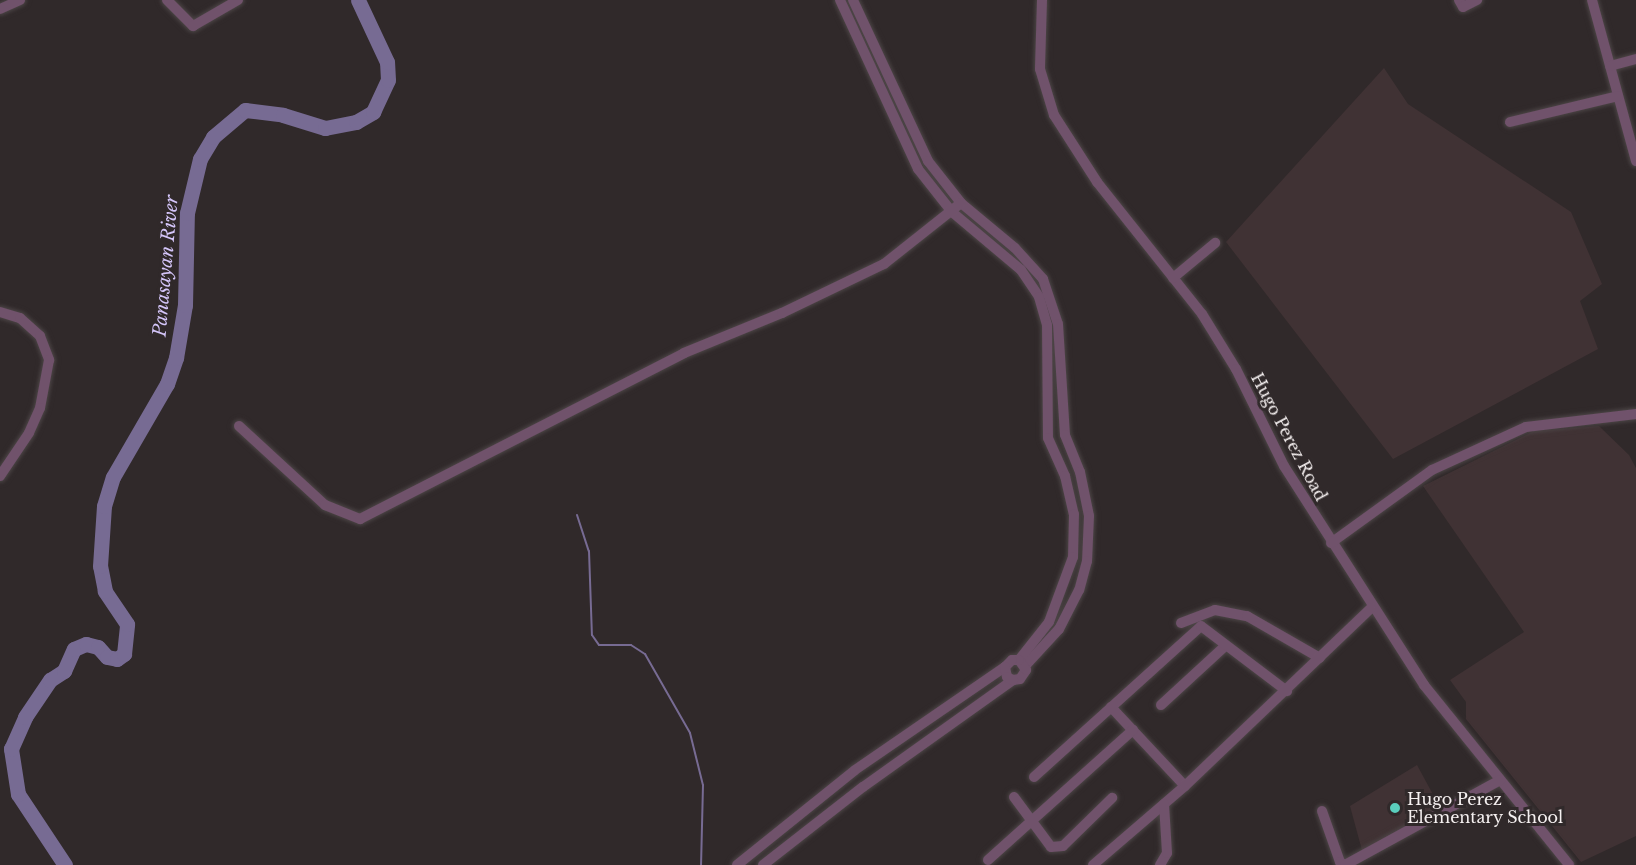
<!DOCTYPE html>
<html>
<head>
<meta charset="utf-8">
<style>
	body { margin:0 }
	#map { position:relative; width:1636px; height:865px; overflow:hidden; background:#30292a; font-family:"Libre Baskerville",serif }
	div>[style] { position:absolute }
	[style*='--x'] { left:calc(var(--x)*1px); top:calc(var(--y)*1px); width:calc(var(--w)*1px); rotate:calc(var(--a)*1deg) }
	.built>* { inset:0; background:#403234 }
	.stream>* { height:2px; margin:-1px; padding:0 1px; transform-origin:1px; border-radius:1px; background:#776b93 }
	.river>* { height:15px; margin:-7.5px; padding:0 7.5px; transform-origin:7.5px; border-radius:7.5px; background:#776b93 }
	.roads { filter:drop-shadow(0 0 2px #4c4546) drop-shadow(0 0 2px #4c4546) }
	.minor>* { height:10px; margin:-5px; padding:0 5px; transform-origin:5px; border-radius:5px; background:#70526b }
	.dots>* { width:16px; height:16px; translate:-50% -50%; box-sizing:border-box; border:3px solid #30292a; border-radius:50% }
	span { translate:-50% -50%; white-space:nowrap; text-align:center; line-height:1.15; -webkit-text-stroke:6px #30292a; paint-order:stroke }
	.street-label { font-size:16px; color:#f5f0f0 }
	.poi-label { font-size:16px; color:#f5f0f0 }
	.left { translate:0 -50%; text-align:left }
	.water-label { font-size:18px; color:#d4c5f9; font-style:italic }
</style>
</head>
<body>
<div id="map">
	<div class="built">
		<i style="clip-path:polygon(1384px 68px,1408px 104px,1571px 212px,1602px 284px,1580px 301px,1598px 349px,1393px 459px,1226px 242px)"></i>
		<i style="clip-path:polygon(1599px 426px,1629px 455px,1636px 468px,1636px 836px,1581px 862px,1466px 719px,1466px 702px,1450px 680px,1524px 632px,1423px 486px,1534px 431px)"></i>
		<i style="clip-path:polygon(1417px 765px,1442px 811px,1363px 854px,1350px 806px)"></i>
	</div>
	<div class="stream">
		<i style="--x:577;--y:515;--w:38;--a:72"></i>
		<i style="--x:589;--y:551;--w:84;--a:88"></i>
		<i style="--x:592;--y:635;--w:12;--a:55"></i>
		<i style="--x:599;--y:645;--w:32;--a:0"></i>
		<i style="--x:631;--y:645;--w:17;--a:33"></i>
		<i style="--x:645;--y:654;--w:91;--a:60.3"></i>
		<i style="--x:690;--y:733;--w:54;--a:76"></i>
		<i style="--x:703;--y:785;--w:80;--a:91.4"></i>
	</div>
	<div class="river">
		<i style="--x:65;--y:865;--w:85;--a:-123.5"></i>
		<i style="--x:18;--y:794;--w:46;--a:-98.8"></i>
		<i style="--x:11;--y:749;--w:35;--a:-66"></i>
		<i style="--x:25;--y:717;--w:45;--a:-56"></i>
		<i style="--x:50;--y:680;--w:17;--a:-33"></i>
		<i style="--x:64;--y:671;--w:24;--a:-66"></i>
		<i style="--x:74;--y:649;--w:13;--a:-23"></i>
		<i style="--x:86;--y:644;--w:12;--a:14"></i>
		<i style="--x:98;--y:647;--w:13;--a:48"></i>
		<i style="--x:107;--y:657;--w:10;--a:11"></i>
		<i style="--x:117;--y:659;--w:9;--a:-36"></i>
		<i style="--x:124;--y:654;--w:30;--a:-84"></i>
		<i style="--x:127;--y:624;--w:40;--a:-124"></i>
		<i style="--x:105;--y:591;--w:25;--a:-101"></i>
		<i style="--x:100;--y:566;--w:60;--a:-86.2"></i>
		<i style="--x:104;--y:506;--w:30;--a:-73"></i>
		<i style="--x:113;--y:477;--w:108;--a:-59.9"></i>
		<i style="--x:167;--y:384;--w:28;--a:-71"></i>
		<i style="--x:176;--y:358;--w:54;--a:-80.4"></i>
		<i style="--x:185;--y:305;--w:92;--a:-88.8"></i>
		<i style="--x:187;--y:213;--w:56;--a:-76.5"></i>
		<i style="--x:200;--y:159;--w:26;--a:-59"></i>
		<i style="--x:213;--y:137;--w:42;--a:-40.2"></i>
		<i style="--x:245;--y:110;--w:38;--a:7"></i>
		<i style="--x:283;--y:115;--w:44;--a:17.2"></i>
		<i style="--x:325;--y:128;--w:32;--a:-11"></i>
		<i style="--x:356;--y:122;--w:20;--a:-30"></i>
		<i style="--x:373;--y:112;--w:35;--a:-65"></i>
		<i style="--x:388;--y:80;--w:18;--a:-93"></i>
		<i style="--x:387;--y:62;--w:68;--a:-115.1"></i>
	</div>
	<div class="roads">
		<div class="minor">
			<i style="--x:167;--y:0;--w:37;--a:45"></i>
			<i style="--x:193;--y:26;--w:52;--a:-30"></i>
			<i style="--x:840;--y:0;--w:186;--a:65.2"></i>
			<i style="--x:918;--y:169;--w:55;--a:51.7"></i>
			<i style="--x:952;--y:212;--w:90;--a:40"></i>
			<i style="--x:1021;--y:270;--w:32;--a:56"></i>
			<i style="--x:1039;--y:297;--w:29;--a:74"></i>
			<i style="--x:1047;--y:325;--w:113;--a:89.5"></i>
			<i style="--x:1048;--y:438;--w:42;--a:65.9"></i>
			<i style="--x:1065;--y:476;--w:39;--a:77"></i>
			<i style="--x:1074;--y:514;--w:43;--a:91.3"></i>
			<i style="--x:1073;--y:557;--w:69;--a:110.3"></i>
			<i style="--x:1049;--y:622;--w:48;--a:128.3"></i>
			<i style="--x:853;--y:0;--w:178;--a:65"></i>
			<i style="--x:928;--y:161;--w:53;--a:51.8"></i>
			<i style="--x:961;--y:203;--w:70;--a:39.8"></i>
			<i style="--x:1015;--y:248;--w:42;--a:47.9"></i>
			<i style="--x:1043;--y:279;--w:47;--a:71.6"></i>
			<i style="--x:1058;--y:324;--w:111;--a:86.4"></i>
			<i style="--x:1065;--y:435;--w:40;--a:68"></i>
			<i style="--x:1080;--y:472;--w:45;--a:78.4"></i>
			<i style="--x:1089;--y:516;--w:45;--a:92.5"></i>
			<i style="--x:1087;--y:561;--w:30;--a:105"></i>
			<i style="--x:1079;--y:590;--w:44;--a:117.1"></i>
			<i style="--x:1059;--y:629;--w:50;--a:132.6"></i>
			<i style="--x:1042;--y:0;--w:69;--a:91.7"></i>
			<i style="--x:1040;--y:69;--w:48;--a:73.1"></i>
			<i style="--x:1054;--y:115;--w:80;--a:57.3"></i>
			<i style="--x:1097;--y:182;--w:169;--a:51.5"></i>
			<i style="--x:1202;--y:314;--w:65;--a:58.3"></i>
			<i style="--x:1236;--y:369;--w:108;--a:63.7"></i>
			<i style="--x:1284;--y:466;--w:260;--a:57.4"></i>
			<i style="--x:1424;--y:685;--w:231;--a:51.1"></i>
			<i style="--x:1459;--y:0;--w:8;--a:60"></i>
			<i style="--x:1463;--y:7;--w:16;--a:-27"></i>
			<i style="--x:1592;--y:0;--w:167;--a:74.7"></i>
			<i style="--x:0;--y:9;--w:22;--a:-24"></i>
			<i style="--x:1610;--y:66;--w:27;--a:-15"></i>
			<i style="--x:1510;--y:122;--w:111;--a:-13.5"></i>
			<i style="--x:1173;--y:278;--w:55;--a:-39.8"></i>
			<i style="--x:0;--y:312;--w:21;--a:17"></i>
			<i style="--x:20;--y:318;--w:27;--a:42"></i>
			<i style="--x:40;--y:336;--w:26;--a:69"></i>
			<i style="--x:49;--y:360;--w:49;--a:100.6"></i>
			<i style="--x:40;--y:408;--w:27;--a:114"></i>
			<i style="--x:29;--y:433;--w:52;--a:124"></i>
			<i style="--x:239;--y:426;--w:117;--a:42.6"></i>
			<i style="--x:325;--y:505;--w:38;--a:22"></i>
			<i style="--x:360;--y:519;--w:364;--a:-27.1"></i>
			<i style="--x:684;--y:353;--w:106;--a:-22.2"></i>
			<i style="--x:782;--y:313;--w:113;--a:-25.7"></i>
			<i style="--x:884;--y:264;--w:98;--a:-38.4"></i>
			<i style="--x:1331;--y:543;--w:125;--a:-35.9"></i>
			<i style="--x:1432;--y:470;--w:103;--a:-24.6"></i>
			<i style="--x:1526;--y:427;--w:111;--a:-6.7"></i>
			<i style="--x:1181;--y:623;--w:36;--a:-21"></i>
			<i style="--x:1215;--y:610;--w:33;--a:11"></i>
			<i style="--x:1247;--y:616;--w:84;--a:29.9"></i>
			<i style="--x:1161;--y:705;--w:86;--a:-42.6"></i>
			<i style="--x:1111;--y:707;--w:108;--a:46.9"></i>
			<i style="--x:1034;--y:777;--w:225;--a:-42.1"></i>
			<i style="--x:1201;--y:626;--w:108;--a:37.1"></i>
			<i style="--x:1014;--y:797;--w:62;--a:53.5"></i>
			<i style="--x:1051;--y:847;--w:12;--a:-5"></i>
			<i style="--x:1063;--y:846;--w:69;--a:-44.4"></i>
			<i style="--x:1322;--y:811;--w:54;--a:70.6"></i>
			<i style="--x:1340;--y:862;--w:6;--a:31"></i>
			<i style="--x:1345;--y:865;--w:177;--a:-28.7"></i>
			<i style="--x:988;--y:860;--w:195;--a:-41.9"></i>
			<i style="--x:737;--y:865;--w:151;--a:-38.8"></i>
			<i style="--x:855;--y:770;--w:182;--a:-34.5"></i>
			<i style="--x:763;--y:865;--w:127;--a:-38"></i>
			<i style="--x:863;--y:787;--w:184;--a:-35.5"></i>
			<i style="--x:1013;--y:680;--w:7;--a:-8"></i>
			<i style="--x:1020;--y:679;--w:11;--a:-56"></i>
			<i style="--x:1026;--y:670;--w:12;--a:-125"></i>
			<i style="--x:1019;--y:660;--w:7;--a:180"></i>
			<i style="--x:1012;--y:660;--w:10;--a:135"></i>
			<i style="--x:1005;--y:667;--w:10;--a:79"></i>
			<i style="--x:1007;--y:677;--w:7;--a:27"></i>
			<i style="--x:1093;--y:865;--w:121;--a:-40.7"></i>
			<i style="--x:1185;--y:786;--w:257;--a:-43.7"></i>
			<i style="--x:1160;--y:865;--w:14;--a:-60"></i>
			<i style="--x:1167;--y:853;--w:49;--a:-93.5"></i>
		</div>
	</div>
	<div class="dots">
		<i style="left:1395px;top:808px;background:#5acebd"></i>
	</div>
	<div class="street-label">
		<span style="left:1289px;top:437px;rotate:62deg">Hugo Perez Road</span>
	</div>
	<div class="poi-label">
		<span class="left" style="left:1407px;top:808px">Hugo Perez<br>Elementary School</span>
	</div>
	<div class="water-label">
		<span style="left:166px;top:266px;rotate:-85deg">Panasayan River</span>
	</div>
</div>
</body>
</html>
